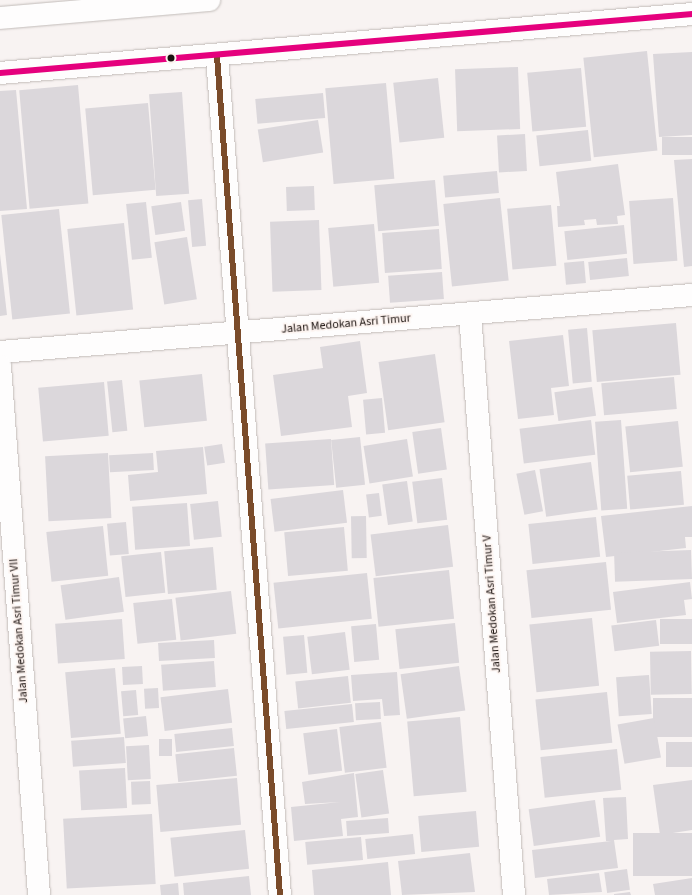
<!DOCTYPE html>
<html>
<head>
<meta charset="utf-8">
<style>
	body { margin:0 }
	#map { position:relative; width:692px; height:895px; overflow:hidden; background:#f8f3f2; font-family:"Source Sans 3",sans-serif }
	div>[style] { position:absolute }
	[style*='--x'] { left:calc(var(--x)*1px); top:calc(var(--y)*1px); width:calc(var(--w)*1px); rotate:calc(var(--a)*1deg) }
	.building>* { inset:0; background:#dbd7db; transform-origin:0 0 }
	.roads { filter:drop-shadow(0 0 1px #c1bbb8) drop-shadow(0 0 1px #c1bbb8) }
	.minor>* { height:22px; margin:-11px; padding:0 11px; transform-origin:11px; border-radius:11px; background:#fefdfd }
	.bus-1>* { height:6px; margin:-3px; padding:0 3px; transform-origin:3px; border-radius:3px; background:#7a4b2a }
	.bus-2>* { height:6px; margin:-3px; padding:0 3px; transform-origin:3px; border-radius:3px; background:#e5007d }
	.dots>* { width:11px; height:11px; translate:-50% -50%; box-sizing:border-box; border:2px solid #fcf2ee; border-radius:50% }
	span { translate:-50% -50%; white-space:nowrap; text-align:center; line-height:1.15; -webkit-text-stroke:3px #fcf2ee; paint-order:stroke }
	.street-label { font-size:12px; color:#1a120f }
</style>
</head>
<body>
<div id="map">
	<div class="building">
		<i style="left:647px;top:51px;width:100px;height:64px;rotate:84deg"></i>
		<i style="clip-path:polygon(692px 52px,692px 135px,659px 137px,653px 54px)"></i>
		<i style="left:518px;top:67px;width:62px;height:63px;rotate:88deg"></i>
		<i style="left:581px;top:68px;width:59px;height:54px;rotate:85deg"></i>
		<i style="left:438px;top:78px;width:60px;height:45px;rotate:84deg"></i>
		<i style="left:386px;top:83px;width:96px;height:61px;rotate:85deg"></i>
		<i style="left:78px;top:85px;width:119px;height:59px;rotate:85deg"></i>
		<i style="clip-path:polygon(16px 90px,27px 209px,0 211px,0 91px)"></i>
		<i style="left:182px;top:92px;width:102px;height:33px;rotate:86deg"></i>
		<i style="left:323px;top:93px;width:25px;height:68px;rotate:85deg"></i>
		<i style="left:148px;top:103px;width:87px;height:63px;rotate:85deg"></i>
		<i style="left:318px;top:120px;width:33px;height:61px;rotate:81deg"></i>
		<i style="left:588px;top:130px;width:31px;height:52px;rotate:84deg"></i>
		<i style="left:525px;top:134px;width:37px;height:28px;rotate:87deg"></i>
		<i style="left:692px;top:137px;width:18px;height:30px;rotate:90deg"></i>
		<i style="clip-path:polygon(692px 159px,692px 266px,684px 267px,674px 160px)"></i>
		<i style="clip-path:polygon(618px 164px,625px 215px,617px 216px,618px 224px,597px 225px,596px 219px,584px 220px,585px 225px,558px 227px,557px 206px,560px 206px,556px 172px)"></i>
		<i style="left:497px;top:171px;width:22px;height:54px;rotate:85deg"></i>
		<i style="left:435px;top:180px;width:46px;height:61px;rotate:85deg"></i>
		<i style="left:314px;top:186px;width:24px;height:28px;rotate:88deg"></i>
		<i style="left:500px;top:198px;width:83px;height:57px;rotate:84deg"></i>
		<i style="left:673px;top:198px;width:63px;height:44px;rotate:86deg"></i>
		<i style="left:202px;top:199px;width:47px;height:14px;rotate:85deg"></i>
		<i style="left:146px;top:202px;width:56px;height:20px;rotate:84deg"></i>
		<i style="left:181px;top:202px;width:29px;height:30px;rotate:82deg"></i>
		<i style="left:551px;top:205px;width:61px;height:44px;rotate:85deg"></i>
		<i style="left:59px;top:209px;width:105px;height:58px;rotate:84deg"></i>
		<i style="left:319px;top:220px;width:70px;height:49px;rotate:88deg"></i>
		<i style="left:124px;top:223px;width:87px;height:57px;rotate:84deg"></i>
		<i style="left:374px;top:224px;width:59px;height:46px;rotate:85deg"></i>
		<i style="left:624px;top:225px;width:29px;height:60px;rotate:84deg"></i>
		<i style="left:439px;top:229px;width:40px;height:57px;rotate:86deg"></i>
		<i style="left:187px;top:237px;width:63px;height:33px;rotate:81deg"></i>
		<i style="clip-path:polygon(0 254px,7px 315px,0 316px)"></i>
		<i style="left:627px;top:258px;width:18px;height:39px;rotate:84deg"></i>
		<i style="left:584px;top:261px;width:22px;height:20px;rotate:85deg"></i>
		<i style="left:442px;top:272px;width:27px;height:54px;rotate:86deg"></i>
		<i style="left:676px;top:323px;width:52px;height:84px;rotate:85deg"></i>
		<i style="left:587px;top:328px;width:54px;height:19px;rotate:85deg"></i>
		<i style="clip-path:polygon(563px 335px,569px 386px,551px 388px,554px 415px,518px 419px,509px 341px)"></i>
		<i style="clip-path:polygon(360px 341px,367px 393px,348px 396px,352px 427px,281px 436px,273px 375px,323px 368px,320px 347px)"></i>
		<i style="left:435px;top:354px;width:69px;height:57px;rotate:82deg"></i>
		<i style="left:202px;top:374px;width:47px;height:63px;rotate:84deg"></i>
		<i style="left:674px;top:377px;width:32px;height:73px;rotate:85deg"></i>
		<i style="left:122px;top:380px;width:51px;height:15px;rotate:84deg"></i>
		<i style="left:104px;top:382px;width:54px;height:66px;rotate:85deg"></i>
		<i style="left:592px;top:387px;width:29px;height:38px;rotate:82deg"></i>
		<i style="left:382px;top:398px;width:35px;height:19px;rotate:85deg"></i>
		<i style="left:591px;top:420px;width:35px;height:72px;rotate:83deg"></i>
		<i style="left:621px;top:420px;width:89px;height:26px;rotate:86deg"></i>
		<i style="left:678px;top:421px;width:46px;height:53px;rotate:84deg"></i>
		<i style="left:441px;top:428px;width:42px;height:29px;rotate:82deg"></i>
		<i style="left:360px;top:437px;width:48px;height:29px;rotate:84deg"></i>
		<i style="left:331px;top:439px;width:46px;height:66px;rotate:86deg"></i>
		<i style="left:407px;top:439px;width:38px;height:44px;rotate:81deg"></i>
		<i style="left:222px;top:444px;width:19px;height:18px;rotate:81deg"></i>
		<i style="clip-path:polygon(203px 447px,207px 494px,130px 501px,128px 475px,158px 472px,156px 451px)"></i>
		<i style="left:108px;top:453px;width:65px;height:63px;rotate:87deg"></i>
		<i style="left:153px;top:453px;width:17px;height:44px;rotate:87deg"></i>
		<i style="left:591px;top:462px;width:48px;height:52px;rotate:82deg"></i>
		<i style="left:535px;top:470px;width:42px;height:19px;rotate:79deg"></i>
		<i style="left:681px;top:471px;width:34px;height:54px;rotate:85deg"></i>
		<i style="left:442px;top:478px;width:42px;height:30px;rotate:83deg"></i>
		<i style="left:407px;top:481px;width:41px;height:25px;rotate:82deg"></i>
		<i style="left:343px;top:490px;width:33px;height:73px;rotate:83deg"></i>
		<i style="left:379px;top:493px;width:23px;height:13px;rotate:83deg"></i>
		<i style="left:218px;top:501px;width:36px;height:28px;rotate:84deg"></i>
		<i style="left:187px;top:503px;width:43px;height:55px;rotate:86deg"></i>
		<i style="clip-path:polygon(692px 506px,692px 537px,685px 537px,686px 548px,606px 557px,601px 516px)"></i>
		<i style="left:366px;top:516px;width:42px;height:15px;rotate:89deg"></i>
		<i style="left:596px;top:517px;width:40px;height:68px;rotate:84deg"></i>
		<i style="left:126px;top:522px;width:32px;height:19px;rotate:85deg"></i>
		<i style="left:448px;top:525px;width:42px;height:78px;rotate:83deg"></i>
		<i style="left:103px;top:526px;width:50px;height:57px;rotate:84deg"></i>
		<i style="left:344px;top:527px;width:44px;height:60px;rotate:85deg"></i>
		<i style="left:213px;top:547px;width:43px;height:49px;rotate:85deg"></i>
		<i style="left:691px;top:550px;width:29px;height:77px;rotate:88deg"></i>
		<i style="left:161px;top:552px;width:41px;height:40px;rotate:84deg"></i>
		<i style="left:606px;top:562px;width:48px;height:80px;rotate:84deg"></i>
		<i style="left:449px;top:570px;width:49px;height:76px;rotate:84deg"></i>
		<i style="left:367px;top:573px;width:46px;height:94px;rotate:84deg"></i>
		<i style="left:119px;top:577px;width:35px;height:59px;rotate:82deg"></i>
		<i style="clip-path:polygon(690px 582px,692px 599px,684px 600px,686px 615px,617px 623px,613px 592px)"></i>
		<i style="left:231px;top:591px;width:43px;height:56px;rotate:83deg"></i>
		<i style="left:172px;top:599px;width:41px;height:39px;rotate:84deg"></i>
		<i style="left:592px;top:618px;width:68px;height:63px;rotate:84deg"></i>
		<i style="left:122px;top:619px;width:40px;height:67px;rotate:86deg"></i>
		<i style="left:692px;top:619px;width:25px;height:32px;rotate:90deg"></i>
		<i style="left:656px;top:620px;width:26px;height:45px;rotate:83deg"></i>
		<i style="left:455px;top:623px;width:40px;height:60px;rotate:84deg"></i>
		<i style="left:376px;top:624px;width:36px;height:25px;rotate:85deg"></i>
		<i style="left:345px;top:632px;width:38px;height:38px;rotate:83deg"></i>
		<i style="left:304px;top:635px;width:38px;height:21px;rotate:85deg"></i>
		<i style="left:214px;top:640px;width:18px;height:56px;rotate:87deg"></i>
		<i style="left:691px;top:651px;width:43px;height:41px;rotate:89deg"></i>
		<i style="left:214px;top:661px;width:26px;height:53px;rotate:86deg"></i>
		<i style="left:142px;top:666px;width:18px;height:20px;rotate:87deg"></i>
		<i style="left:459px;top:666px;width:45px;height:59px;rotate:82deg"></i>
		<i style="left:115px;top:668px;width:66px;height:50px;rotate:85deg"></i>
		<i style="clip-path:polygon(397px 672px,400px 715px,384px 716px,382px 699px,353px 701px,351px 675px)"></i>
		<i style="left:649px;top:675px;width:39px;height:33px;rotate:86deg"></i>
		<i style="left:348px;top:676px;width:27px;height:53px;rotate:84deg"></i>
		<i style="left:158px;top:688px;width:20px;height:14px;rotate:87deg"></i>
		<i style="left:228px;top:689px;width:34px;height:68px;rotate:83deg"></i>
		<i style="left:136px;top:690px;width:25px;height:15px;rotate:85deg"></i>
		<i style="left:607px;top:692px;width:51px;height:72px;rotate:84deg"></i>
		<i style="left:692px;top:698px;width:39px;height:39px;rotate:90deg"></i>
		<i style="left:380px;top:702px;width:17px;height:25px;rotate:87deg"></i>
		<i style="left:352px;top:704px;width:18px;height:68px;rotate:84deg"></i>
		<i style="left:146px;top:716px;width:20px;height:23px;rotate:84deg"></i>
		<i style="left:460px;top:717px;width:75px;height:53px;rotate:85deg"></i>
		<i style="left:654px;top:718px;width:40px;height:37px;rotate:80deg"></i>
		<i style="left:381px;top:722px;width:46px;height:42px;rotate:83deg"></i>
		<i style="left:232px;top:728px;width:18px;height:58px;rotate:84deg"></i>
		<i style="left:337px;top:729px;width:42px;height:34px;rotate:83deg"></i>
		<i style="left:124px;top:737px;width:26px;height:53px;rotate:86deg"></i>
		<i style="left:159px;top:739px;width:13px;height:17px"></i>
		<i style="left:692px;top:742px;width:25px;height:26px;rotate:90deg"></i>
		<i style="left:149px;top:745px;width:34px;height:23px;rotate:87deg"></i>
		<i style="left:234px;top:748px;width:28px;height:59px;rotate:84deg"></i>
		<i style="left:617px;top:749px;width:41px;height:77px;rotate:84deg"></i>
		<i style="left:125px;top:768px;width:40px;height:46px;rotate:87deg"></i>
		<i style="left:383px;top:770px;width:44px;height:28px;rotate:82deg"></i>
		<i style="clip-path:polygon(354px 773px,358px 817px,341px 819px,343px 836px,294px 841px,291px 807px,340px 802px,305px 804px,302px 782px)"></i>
		<i style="left:237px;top:778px;width:47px;height:81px;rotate:85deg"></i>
		<i style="clip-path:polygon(692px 780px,692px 830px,660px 835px,653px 785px)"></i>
		<i style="left:150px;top:781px;width:23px;height:19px;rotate:88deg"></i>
		<i style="clip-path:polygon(626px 797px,628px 839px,614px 840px,618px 868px,535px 878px,532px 850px,611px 841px,606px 841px,603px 798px)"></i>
		<i style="left:595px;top:800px;width:37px;height:67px;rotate:82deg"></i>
		<i style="left:476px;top:811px;width:36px;height:58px;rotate:85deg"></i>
		<i style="left:152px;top:814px;width:70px;height:89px;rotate:87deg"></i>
		<i style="left:388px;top:818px;width:15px;height:42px;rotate:86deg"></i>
		<i style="left:245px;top:830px;width:39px;height:75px;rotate:84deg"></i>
		<i style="left:692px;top:833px;width:43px;height:59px;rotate:90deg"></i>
		<i style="left:413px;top:834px;width:20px;height:48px;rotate:84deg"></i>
		<i style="left:361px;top:837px;width:23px;height:56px;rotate:85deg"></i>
		<i style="clip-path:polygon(470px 853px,475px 892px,402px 895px,398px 861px)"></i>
		<i style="clip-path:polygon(388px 862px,391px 895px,314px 895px,312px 870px)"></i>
		<i style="left:627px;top:869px;width:21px;height:23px;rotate:82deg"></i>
		<i style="clip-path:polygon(599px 873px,602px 892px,549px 895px,547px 879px)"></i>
		<i style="clip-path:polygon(249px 876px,251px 895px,184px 895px,183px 883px)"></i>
		<i style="clip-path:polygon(692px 878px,692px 895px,655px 895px,653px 884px)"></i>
		<i style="clip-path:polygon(178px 883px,179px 895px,161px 895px,160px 885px)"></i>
		<i style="clip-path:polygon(630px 892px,631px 895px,614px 895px,614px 894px)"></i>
	</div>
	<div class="roads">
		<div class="minor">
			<i style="--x:0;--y:18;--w:210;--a:-4.9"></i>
			<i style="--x:217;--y:56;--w:841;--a:85.71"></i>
			<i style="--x:0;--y:73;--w:695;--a:-4.87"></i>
			<i style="--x:470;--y:314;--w:583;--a:85.67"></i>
			<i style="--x:0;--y:352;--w:694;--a:-4.71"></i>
			<i style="--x:0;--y:366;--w:530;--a:85.78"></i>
		</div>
	</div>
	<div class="bus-1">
		<i style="--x:217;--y:56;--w:841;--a:85.71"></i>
	</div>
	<div class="bus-2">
		<i style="--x:0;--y:73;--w:695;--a:-4.87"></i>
	</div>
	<div class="dots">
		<i style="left:171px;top:58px;background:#1a120f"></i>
	</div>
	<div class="street-label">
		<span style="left:346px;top:324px;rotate:-5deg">Jalan Medokan Asri Timur</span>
		<span style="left:492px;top:604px;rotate:-94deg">Jalan Medokan Asri Timur V</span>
		<span style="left:19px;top:631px;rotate:-94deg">Jalan Medokan Asri Timur VII</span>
	</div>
</div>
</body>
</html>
